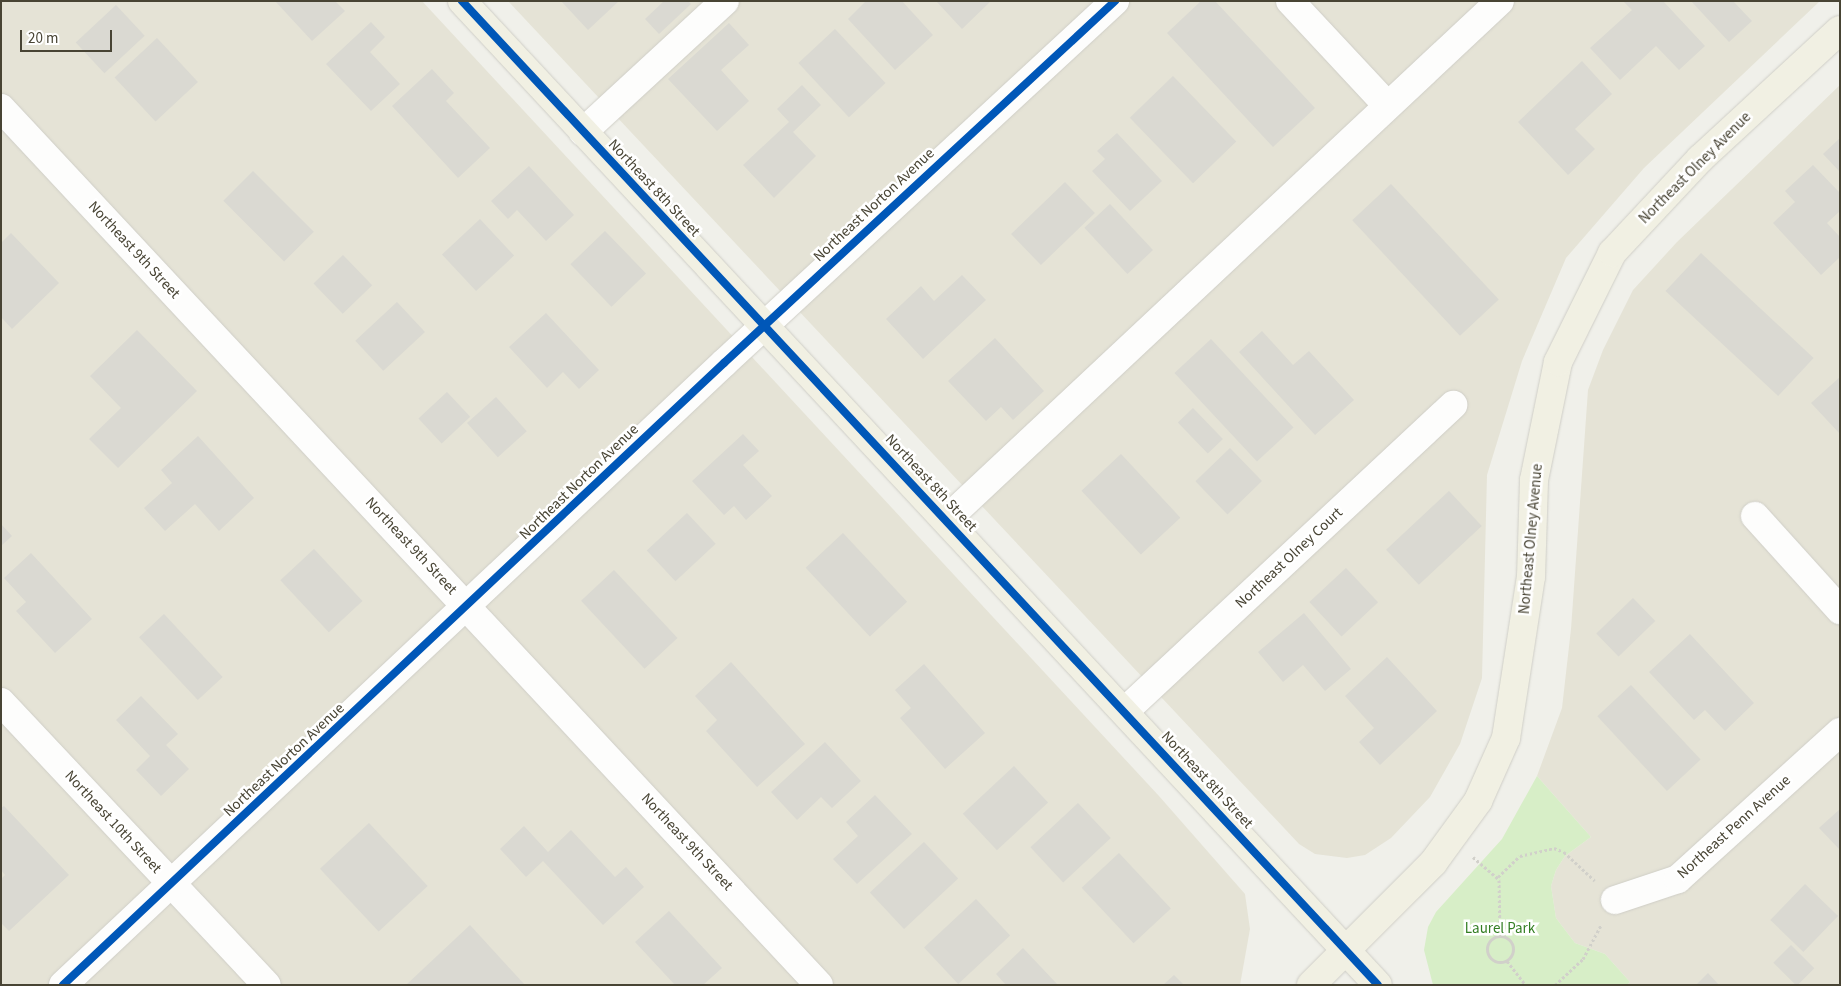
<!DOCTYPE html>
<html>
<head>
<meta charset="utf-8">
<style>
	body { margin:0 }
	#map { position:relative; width:1841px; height:986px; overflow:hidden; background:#f0f0ea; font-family:"Source Sans 3",sans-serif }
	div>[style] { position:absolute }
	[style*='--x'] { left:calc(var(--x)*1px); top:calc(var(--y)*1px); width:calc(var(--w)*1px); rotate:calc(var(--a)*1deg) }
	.residential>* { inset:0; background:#e5e3d6 }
	.green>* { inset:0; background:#d7eec7 }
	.building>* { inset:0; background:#dad9d2; transform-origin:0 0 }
	.path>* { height:3px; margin-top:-1.5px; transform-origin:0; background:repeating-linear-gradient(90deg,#d1d0ca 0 2.5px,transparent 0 5px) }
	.path>.ring { margin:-1.5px; padding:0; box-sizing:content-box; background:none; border:3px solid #d1d0ca; border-radius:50% }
	.roads { filter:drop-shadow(0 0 1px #cfcec7) drop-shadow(0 0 1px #cfcec7) }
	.minor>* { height:28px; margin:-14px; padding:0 14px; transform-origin:14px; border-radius:14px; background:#fdfdfc }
	.major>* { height:28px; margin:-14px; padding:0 14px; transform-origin:14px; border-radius:14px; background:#f1f0e3 }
	.cycleway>* { height:8px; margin:-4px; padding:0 4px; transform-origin:4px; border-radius:4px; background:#0057b8 }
	span { translate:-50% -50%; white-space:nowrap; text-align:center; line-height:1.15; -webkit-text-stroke:5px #fff; paint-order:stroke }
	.street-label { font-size:15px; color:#484434 }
	.park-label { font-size:15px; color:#337e23 }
	.frame { position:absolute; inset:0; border:2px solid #484434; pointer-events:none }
	.scale { position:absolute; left:20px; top:30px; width:92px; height:22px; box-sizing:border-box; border:2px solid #484434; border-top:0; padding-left:6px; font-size:15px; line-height:18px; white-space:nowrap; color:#484434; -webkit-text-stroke:4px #fff; paint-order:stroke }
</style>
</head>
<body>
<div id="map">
	<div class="residential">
		<i style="clip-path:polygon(1px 1px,422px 1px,1159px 796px,1245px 894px,1250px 929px,1240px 985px,1px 985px)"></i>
		<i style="clip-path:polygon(508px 1px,1820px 1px,1644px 168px,1566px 258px,1522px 361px,1487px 475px,1482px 678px,1460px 744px,1430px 797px,1391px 838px,1365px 855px,1347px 858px,1315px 854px,1299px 844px)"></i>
		<i style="clip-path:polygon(1840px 85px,1840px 985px,1627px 985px,1630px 982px,1605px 954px,1575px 943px,1556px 918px,1551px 886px,1556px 870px,1565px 856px,1591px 837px,1537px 776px,1562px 708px,1571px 629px,1588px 390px,1603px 350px,1633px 290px,1677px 242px)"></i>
	</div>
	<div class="green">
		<i style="clip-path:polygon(1537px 776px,1591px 837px,1565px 856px,1556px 870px,1551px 886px,1556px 918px,1575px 943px,1605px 954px,1630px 982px,1627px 985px,1433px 985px,1424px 950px,1428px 927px,1436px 912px,1502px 839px)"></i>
	</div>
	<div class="building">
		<i style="clip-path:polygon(275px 1px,335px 1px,345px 11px,312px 41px)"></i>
		<i style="clip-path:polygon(561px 1px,619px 1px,588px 30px)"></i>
		<i style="clip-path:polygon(664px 1px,688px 1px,691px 4px,659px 34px,645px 19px)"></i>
		<i style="clip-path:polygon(866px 1px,902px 1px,933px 35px,895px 70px,848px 19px)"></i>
		<i style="clip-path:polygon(936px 1px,991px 1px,962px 29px)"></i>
		<i style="clip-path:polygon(1201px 1px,1215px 1px,1315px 108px,1273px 147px,1167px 33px)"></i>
		<i style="clip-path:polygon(1623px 1px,1663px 1px,1705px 46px,1679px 70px,1656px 46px,1620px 80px,1590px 48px,1632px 10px)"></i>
		<i style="clip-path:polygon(1691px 1px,1733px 1px,1752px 21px,1729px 42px)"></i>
		<i style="left:116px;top:5px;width:42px;height:55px;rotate:47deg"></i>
		<i style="clip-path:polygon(371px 22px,385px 37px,370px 52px,400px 84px,371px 111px,326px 64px)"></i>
		<i style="clip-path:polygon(729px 23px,749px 45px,721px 70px,749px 101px,717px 131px,668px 79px)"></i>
		<i style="left:835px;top:29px;width:74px;height:50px;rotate:47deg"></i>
		<i style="left:157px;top:38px;width:60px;height:58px;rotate:47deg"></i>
		<i style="clip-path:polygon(1582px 61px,1612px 94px,1575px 129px,1595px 149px,1568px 175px,1518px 122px)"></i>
		<i style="clip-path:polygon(432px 69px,454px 93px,446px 101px,490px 148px,458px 178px,392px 106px)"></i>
		<i style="left:1173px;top:76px;width:91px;height:60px;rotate:46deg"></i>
		<i style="clip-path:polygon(802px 85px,821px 105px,793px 132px,816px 156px,774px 198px,743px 165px,789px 122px,777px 109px)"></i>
		<i style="clip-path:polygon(1117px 133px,1162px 181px,1130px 211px,1092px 171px,1105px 159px,1097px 151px)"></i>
		<i style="clip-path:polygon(1840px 138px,1840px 172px,1823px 154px)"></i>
		<i style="clip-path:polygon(1813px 165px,1840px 193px,1840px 211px,1827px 223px,1840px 237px,1840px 257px,1821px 275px,1773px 223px,1795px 202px,1785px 191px)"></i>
		<i style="clip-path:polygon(529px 166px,574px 215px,546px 241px,517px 210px,508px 219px,491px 201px)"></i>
		<i style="left:253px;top:171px;width:86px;height:42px;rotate:45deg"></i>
		<i style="left:1065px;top:182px;width:43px;height:75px;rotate:46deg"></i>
		<i style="left:1391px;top:184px;width:158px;height:53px;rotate:47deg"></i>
		<i style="left:1110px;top:204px;width:63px;height:35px;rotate:47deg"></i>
		<i style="left:480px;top:219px;width:50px;height:52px;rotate:47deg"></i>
		<i style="left:605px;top:231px;width:59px;height:48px;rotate:46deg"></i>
		<i style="clip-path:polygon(11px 233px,59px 283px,12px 329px,1px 317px,1px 243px)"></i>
		<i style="left:1701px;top:253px;width:154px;height:52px;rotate:43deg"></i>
		<i style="left:343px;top:255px;width:42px;height:41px;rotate:46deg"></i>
		<i style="clip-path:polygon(962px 275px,986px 300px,923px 359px,886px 319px,921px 286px,934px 301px)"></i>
		<i style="left:397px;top:302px;width:41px;height:57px;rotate:47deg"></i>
		<i style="clip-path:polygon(546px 313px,599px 370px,579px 389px,563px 372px,547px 388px,509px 347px)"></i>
		<i style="clip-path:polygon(137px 330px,197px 391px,118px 468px,89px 439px,121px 408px,90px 376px)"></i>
		<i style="clip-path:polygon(1262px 331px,1293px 365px,1309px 351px,1354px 400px,1315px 435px,1239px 352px)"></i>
		<i style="clip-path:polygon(995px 338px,1044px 391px,1013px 420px,1001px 407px,986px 421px,948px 381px)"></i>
		<i style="left:1211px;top:339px;width:121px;height:50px;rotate:47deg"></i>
		<i style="clip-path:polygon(1840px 377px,1840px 434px,1811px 403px)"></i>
		<i style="left:447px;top:392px;width:34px;height:39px;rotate:47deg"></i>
		<i style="left:496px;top:397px;width:46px;height:39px;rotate:48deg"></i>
		<i style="left:1193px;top:408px;width:43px;height:21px;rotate:46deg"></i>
		<i style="clip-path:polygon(743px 434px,759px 451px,743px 465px,772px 496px,746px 520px,734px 506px,724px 515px,692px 481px)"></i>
		<i style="clip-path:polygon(198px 436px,254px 498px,219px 531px,195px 504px,165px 531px,144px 508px,172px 483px,161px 470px)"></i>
		<i style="left:1230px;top:448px;width:46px;height:48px;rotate:46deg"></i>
		<i style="left:1121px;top:454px;width:87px;height:54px;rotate:47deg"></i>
		<i style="left:1449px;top:491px;width:48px;height:86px;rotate:47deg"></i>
		<i style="left:687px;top:513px;width:42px;height:55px;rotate:47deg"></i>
		<i style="clip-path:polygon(1px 524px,12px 536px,1px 546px)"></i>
		<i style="left:843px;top:533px;width:94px;height:51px;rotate:47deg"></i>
		<i style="left:314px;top:549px;width:71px;height:46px;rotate:47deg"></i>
		<i style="clip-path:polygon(31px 553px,92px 619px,55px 653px,16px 611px,26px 602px,4px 578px)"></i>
		<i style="left:1346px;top:568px;width:47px;height:50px;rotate:47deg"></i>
		<i style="left:614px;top:570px;width:93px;height:45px;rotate:47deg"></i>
		<i style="left:1633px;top:598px;width:32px;height:51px;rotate:46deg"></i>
		<i style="clip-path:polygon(1304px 613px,1351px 669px,1325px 691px,1303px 665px,1283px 682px,1258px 652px)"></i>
		<i style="left:164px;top:614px;width:86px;height:34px;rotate:47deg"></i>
		<i style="clip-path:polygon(1690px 634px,1754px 703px,1725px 731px,1705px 710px,1694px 720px,1649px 672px)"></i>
		<i style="clip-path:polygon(1387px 657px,1437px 711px,1380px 765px,1359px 742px,1374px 728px,1345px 696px)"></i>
		<i style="clip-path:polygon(731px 662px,805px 744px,757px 787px,706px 731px,717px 720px,695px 696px)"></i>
		<i style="clip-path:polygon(924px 664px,985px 733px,945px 769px,900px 718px,911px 708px,895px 690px)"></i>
		<i style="left:1631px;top:685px;width:102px;height:46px;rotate:47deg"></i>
		<i style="clip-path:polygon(141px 696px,178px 734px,166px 745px,189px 769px,161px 796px,136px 770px,150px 756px,116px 720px)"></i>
		<i style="clip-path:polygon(825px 742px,861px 781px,832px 808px,821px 797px,797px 820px,771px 792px)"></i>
		<i style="left:1014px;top:766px;width:50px;height:70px;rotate:47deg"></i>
		<i style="clip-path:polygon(875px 795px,912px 834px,857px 884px,833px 859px,858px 836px,846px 822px)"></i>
		<i style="left:1078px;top:803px;width:48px;height:65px;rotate:47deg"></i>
		<i style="clip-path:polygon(4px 806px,69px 875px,9px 931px,1px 923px,1px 879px,5px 875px,1px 870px,1px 808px)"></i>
		<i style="clip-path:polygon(1840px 809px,1840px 850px,1819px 828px)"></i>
		<i style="left:369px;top:823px;width:86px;height:67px;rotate:47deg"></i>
		<i style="clip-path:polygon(524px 826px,548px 852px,571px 830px,615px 877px,626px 867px,644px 887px,603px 925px,543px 861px,526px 877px,500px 849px)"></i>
		<i style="left:924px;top:842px;width:50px;height:74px;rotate:47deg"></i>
		<i style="left:1119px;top:853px;width:76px;height:51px;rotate:47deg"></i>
		<i style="left:1805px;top:884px;width:46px;height:50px;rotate:44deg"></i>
		<i style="left:976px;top:899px;width:50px;height:71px;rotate:47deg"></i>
		<i style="clip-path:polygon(669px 911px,722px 968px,703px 985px,675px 985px,635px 942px)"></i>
		<i style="clip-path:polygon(470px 925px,525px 985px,406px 985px)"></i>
		<i style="left:1791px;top:945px;width:33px;height:25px;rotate:45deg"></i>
		<i style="clip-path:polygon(1023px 948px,1058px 985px,1006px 985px,996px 974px)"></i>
		<i style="clip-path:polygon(1708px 973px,1719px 985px,1696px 985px)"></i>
		<i style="clip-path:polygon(1174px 975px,1184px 985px,1163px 985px)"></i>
	</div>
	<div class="path">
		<i style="--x:1473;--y:857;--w:35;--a:41"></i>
		<i style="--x:1499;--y:880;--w:56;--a:89"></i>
		<i style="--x:1498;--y:877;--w:30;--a:-44"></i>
		<i style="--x:1520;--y:856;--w:35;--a:-13"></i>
		<i style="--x:1554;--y:848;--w:11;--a:22"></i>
		<i style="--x:1564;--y:852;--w:42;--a:43.1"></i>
		<i class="ring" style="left:1487px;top:936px;width:23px;height:23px"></i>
		<i style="--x:1507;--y:961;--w:31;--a:52"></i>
		<i style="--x:1555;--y:985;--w:38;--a:-43"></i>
		<i style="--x:1583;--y:959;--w:38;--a:-62"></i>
	</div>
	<div class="roads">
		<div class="minor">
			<i style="--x:1290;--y:1;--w:142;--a:47"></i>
			<i style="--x:1;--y:108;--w:1199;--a:46.99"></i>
			<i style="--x:583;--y:132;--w:193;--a:-42.7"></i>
			<i style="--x:1755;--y:516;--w:127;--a:47.9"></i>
			<i style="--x:946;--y:520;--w:759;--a:-43.13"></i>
			<i style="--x:1;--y:702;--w:388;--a:46.8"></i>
			<i style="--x:1125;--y:711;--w:449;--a:-43"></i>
			<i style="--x:1615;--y:900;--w:66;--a:-18.4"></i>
			<i style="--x:1678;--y:879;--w:219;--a:-42.2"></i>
			<i style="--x:63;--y:985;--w:908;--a:-43.26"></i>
			<i style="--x:724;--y:363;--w:533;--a:-42.79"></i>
		</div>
		<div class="major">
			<i style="--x:462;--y:1;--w:1344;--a:47.05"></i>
			<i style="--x:1311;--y:985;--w:173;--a:-45"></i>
			<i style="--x:1433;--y:863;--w:77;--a:-54"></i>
			<i style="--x:1478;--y:801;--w:69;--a:-66"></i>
			<i style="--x:1506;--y:738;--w:163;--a:-81.2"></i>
			<i style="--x:1531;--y:577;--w:97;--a:-88.2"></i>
			<i style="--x:1534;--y:480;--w:120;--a:-78.5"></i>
			<i style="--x:1558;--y:362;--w:122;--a:-63.6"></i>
			<i style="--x:1612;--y:253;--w:129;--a:-46.9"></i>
			<i style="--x:1700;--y:159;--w:190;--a:-42.7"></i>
		</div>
	</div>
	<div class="cycleway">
		<i style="--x:462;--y:1;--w:1344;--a:47.05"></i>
		<i style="--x:63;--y:985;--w:908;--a:-43.26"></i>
		<i style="--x:724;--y:363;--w:533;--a:-42.79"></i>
	</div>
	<div class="street-label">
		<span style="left:1695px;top:168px;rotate:-45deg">Northeast Olney Avenue</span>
		<span style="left:654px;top:188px;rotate:47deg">Northeast 8th Street</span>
		<span style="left:874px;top:205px;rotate:-43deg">Northeast Norton Avenue</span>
		<span style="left:134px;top:250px;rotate:47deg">Northeast 9th Street</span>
		<span style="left:579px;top:482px;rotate:-44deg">Northeast Norton Avenue</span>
		<span style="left:931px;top:483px;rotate:47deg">Northeast 8th Street</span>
		<span style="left:1531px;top:539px;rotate:-85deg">Northeast Olney Avenue</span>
		<span style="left:411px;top:546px;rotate:47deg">Northeast 9th Street</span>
		<span style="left:1289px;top:558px;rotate:-43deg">Northeast Olney Court</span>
		<span style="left:284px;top:760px;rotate:-43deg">Northeast Norton Avenue</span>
		<span style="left:1207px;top:780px;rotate:47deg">Northeast 8th Street</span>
		<span style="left:113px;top:822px;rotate:47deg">Northeast 10th Street</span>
		<span style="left:1734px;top:827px;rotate:-42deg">Northeast Penn Avenue</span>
		<span style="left:687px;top:842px;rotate:47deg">Northeast 9th Street</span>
	</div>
	<div class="park-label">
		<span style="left:1500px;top:929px">Laurel Park</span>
	</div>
	<div class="frame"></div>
	<div class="scale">20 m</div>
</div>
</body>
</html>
